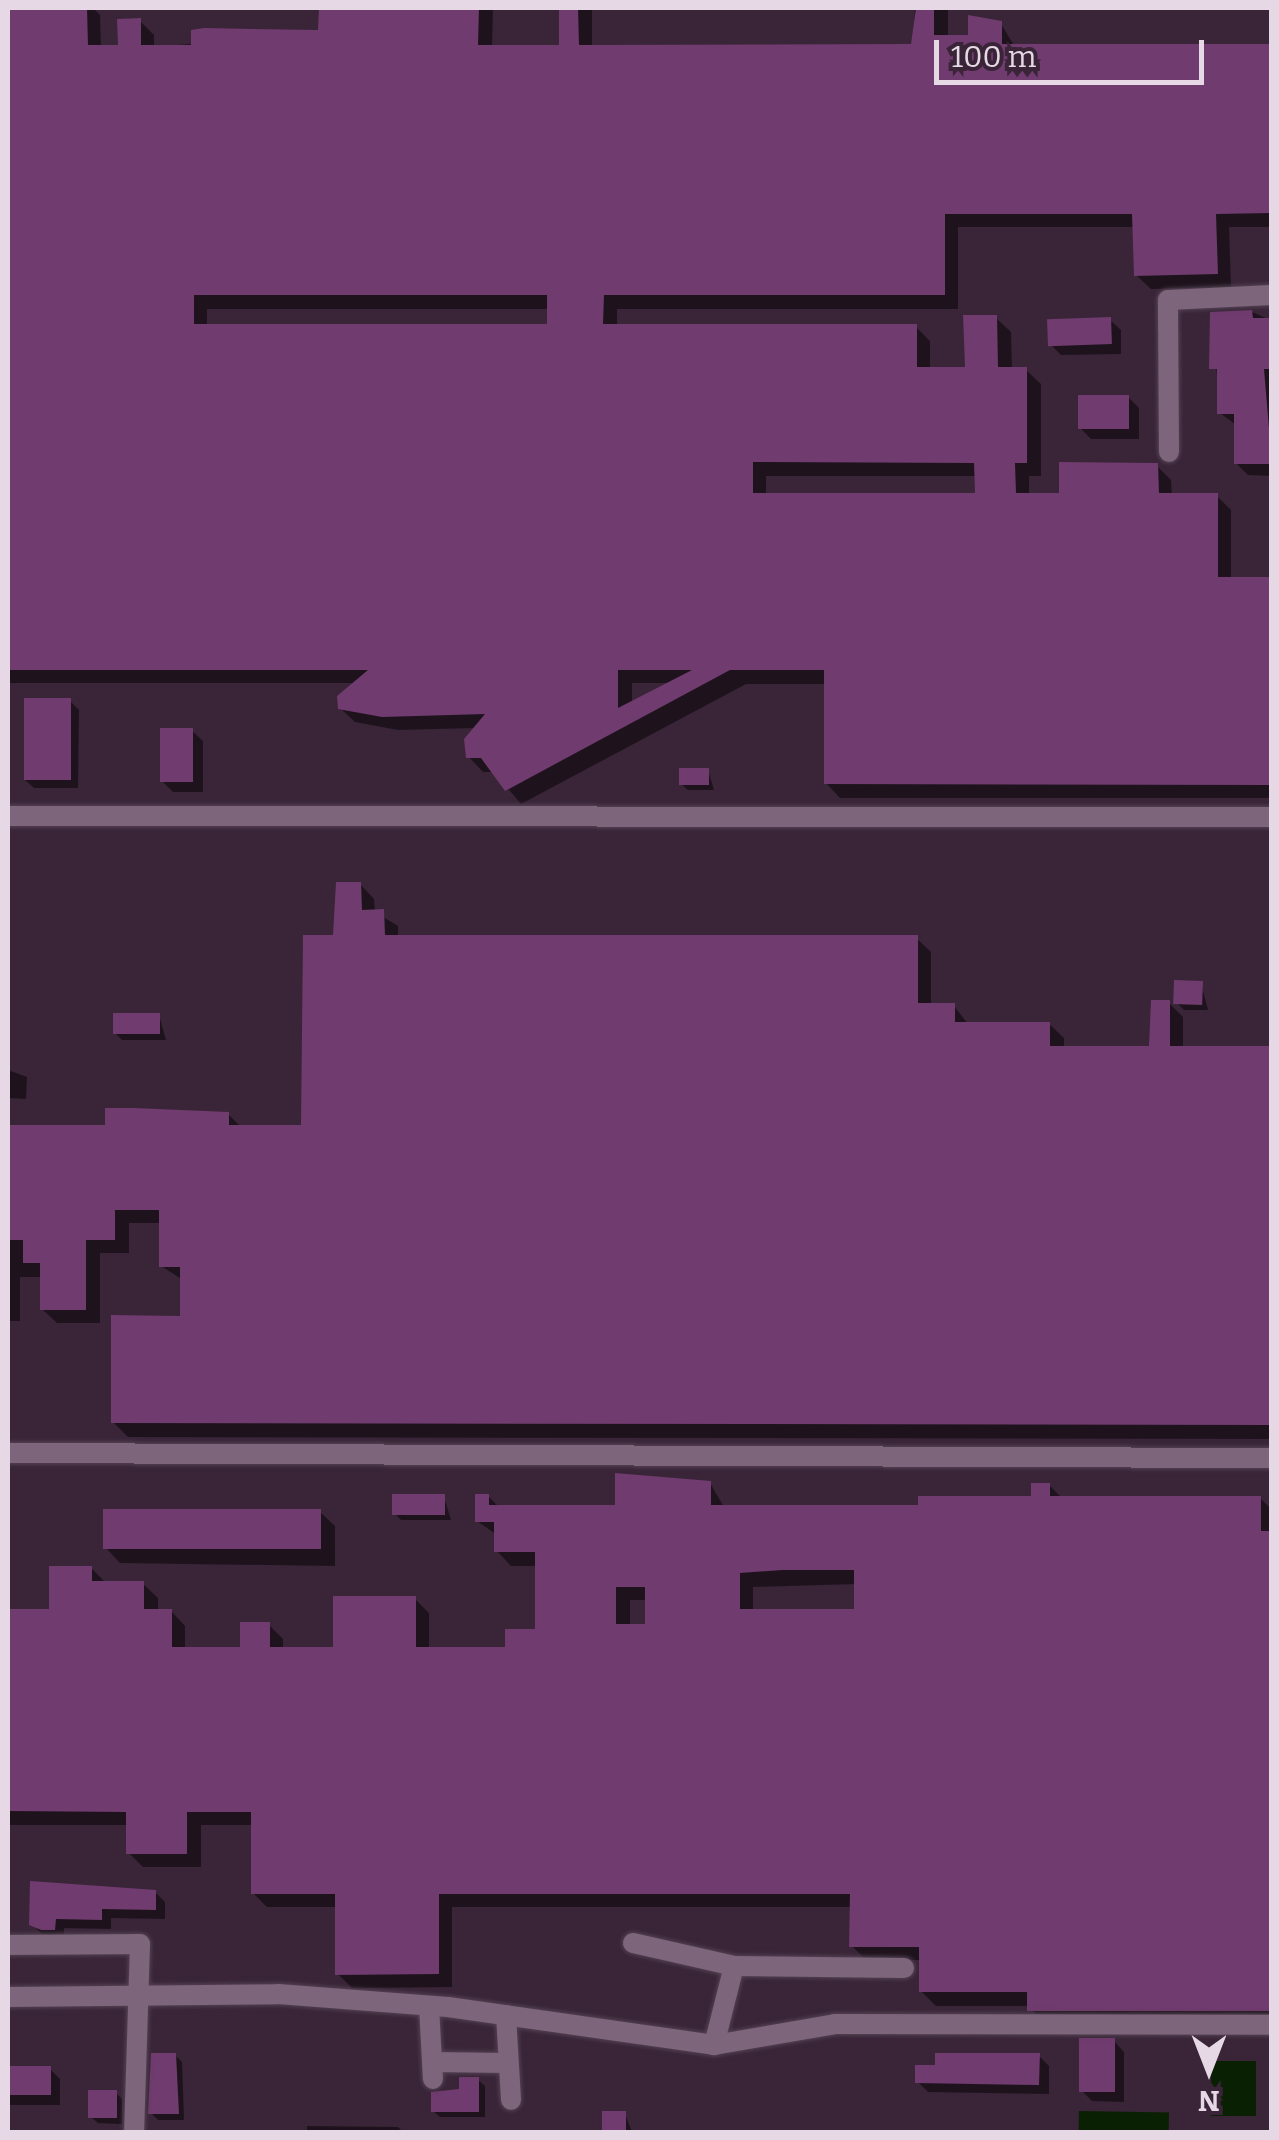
<!DOCTYPE html>
<html>
<head>
<meta charset="utf-8">
<style>
	body { margin:0 }
	#map { position:relative; width:1279px; height:2140px; overflow:hidden; background:#392438; font-family:Bitter,serif }
	div>[style] { position:absolute }
	[style*='--x'] { left:calc(var(--x)*1px); top:calc(var(--y)*1px); width:calc(var(--w)*1px); rotate:calc(var(--a)*1deg) }
	.water>* { inset:0; background:#0a2002; transform-origin:0 0 }
	.shadow>* { inset:0; background:#0007 }
	.building>* { inset:0; background:#703b6e; transform-origin:0 0 }
	.roads { filter:drop-shadow(0 0 2px #534252) drop-shadow(0 0 2px #534252) }
	.minor>* { height:20px; margin:-10px; padding:0 10px; transform-origin:10px; border-radius:10px; background:#7d657c }
	span { translate:-50% -50%; white-space:nowrap; text-align:center; line-height:1.15; -webkit-text-stroke:9px #392438; paint-order:stroke }
	.frame { position:absolute; inset:0; border:10px solid #e6d8e5; pointer-events:none }
	.north { position:absolute; left:1159px; top:2020px; width:100px; height:100px; -webkit-text-stroke:8px #392438; paint-order:stroke; rotate:180deg; font-size:28px; font-weight:700; line-height:40px; text-align:center; color:#e6d8e5 }
	.north::after { content:''; display:block; margin:auto; width:35px; height:45px; background:#e6d8e5; clip-path:polygon(50% 0,100% 100%,50% 72%,0 100%) }
	.scale { position:absolute; left:934px; top:40px; width:270px; height:45px; box-sizing:border-box; border:5px solid #e6d8e5; border-top:0; padding-left:12px; font-size:30px; line-height:35px; white-space:nowrap; color:#e6d8e5; -webkit-text-stroke:8px #392438; paint-order:stroke }
</style>
</head>
<body>
<div id="map">
	<div class="water">
		<i style="left:1211px;top:2061px;width:45px;height:55px"></i>
		<i style="left:1079px;top:2111px;width:90px;height:21px;rotate:1deg"></i>
	</div>
	<div class="shadow">
		<i style="clip-path:polygon(evenodd,8px 8px,93px 8px,100px 15px,101px 47px,120px 47px,140px 21px,154px 35px,154px 47px,320px 33px,321px 8px,493px 8px,492px 47px,562px 47px,562px 8px,592px 8px,592px 47px,913px 47px,915px 8px,948px 8px,948px 37px,971px 37px,970px 17px,1001px 24px,1015px 47px,1272px 47px,1272px 227px,1229px 227px,1231px 287px,1151px 289px,1136px 275px,1135px 227px,958px 227px,958px 309px,617px 309px,617px 327px,916px 327px,930px 341px,930px 370px,968px 370px,996px 318px,1011px 332px,1012px 370px,1026px 370px,1041px 384px,1041px 476px,1029px 476px,1029px 496px,1062px 496px,1157px 466px,1171px 480px,1172px 496px,1217px 496px,1231px 510px,1231px 580px,1272px 580px,1272px 798px,840px 798px,826px 783px,826px 684px,746px 684px,521px 804px,494px 772px,483px 772px,469px 757px,476px 728px,398px 730px,355px 722px,340px 708px,356px 683px,8px 683px,8px 8px,207px 309px,549px 309px,549px 327px,207px 326px,207px 309px,8px 8px,766px 476px,977px 476px,977px 496px,766px 496px,766px 476px,8px 8px,632px 683px,672px 683px,632px 704px,632px 683px)"></i>
		<i style="clip-path:polygon(1252px 312px,1272px 321px,1272px 476px,1248px 475px,1236px 463px,1236px 425px,1220px 413px,1212px 314px)"></i>
		<i style="clip-path:polygon(1110px 320px,1121px 330px,1121px 354px,1061px 355px,1050px 344px)"></i>
		<i style="clip-path:polygon(1128px 397px,1139px 408px,1139px 439px,1091px 439px,1080px 428px)"></i>
		<i style="clip-path:polygon(70px 701px,79px 710px,78px 788px,34px 788px,24px 779px)"></i>
		<i style="clip-path:polygon(192px 731px,203px 741px,203px 792px,173px 792px,162px 781px)"></i>
		<i style="clip-path:polygon(708px 770px,714px 790px,688px 790px,681px 784px)"></i>
		<i style="clip-path:polygon(360px 884px,374px 899px,375px 912px,398px 926px,398px 938px,916px 938px,931px 952px,931px 1006px,954px 1006px,968px 1024px,1049px 1024px,1064px 1038px,1064px 1048px,1151px 1049px,1169px 1003px,1183px 1017px,1183px 1049px,1272px 1049px,1272px 1439px,128px 1437px,113px 1422px,183px 1318px,183px 1280px,161px 1266px,161px 1223px,129px 1223px,129px 1253px,100px 1253px,100px 1323px,57px 1323px,42px 1309px,42px 1277px,20px 1277px,20px 1321px,8px 1321px,8px 1128px,108px 1128px,228px 1114px,242px 1128px,303px 1128px,335px 938px)"></i>
		<i style="clip-path:polygon(1201px 983px,1208px 1010px,1184px 1010px,1177px 1003px)"></i>
		<i style="clip-path:polygon(159px 1015px,166px 1040px,122px 1040px,115px 1033px)"></i>
		<i style="clip-path:polygon(8px 1070px,27px 1077px,26px 1099px,8px 1098px)"></i>
		<i style="clip-path:polygon(evenodd,710px 1483px,724px 1507px,921px 1507px,1034px 1498px,1049px 1485px,1062px 1498px,1260px 1498px,1272px 1510px,1272px 2025px,1044px 2024px,1029px 2006px,936px 2006px,921px 1991px,921px 1960px,866px 1960px,852px 1946px,852px 1907px,452px 1907px,452px 1987px,352px 1988px,338px 1974px,338px 1907px,267px 1907px,253px 1893px,253px 1825px,201px 1825px,201px 1867px,143px 1867px,129px 1853px,129px 1825px,8px 1825px,8px 1611px,52px 1611px,91px 1568px,107px 1584px,143px 1584px,158px 1598px,158px 1611px,171px 1611px,185px 1626px,185px 1649px,243px 1649px,269px 1625px,283px 1639px,283px 1649px,335px 1649px,415px 1599px,429px 1613px,429px 1649px,507px 1649px,537px 1631px,537px 1566px,511px 1566px,497px 1551px,497px 1535px,477px 1521px,488px 1496px,499px 1507px,617px 1507px,710px 1483px,857px 1584px,857px 1611px,753px 1611px,753px 1587px,857px 1584px,710px 1483px,630px 1600px,647px 1600px,647px 1626px,630px 1626px,630px 1600px)"></i>
		<i style="clip-path:polygon(444px 1497px,451px 1520px,401px 1520px,395px 1514px)"></i>
		<i style="clip-path:polygon(320px 1512px,335px 1526px,335px 1566px,120px 1563px,106px 1548px)"></i>
		<i style="clip-path:polygon(155px 1892px,165px 1902px,165px 1919px,111px 1918px,111px 1929px,64px 1928px,64px 1939px,42px 1934px,32px 1924px)"></i>
		<i style="clip-path:polygon(1114px 2041px,1124px 2052px,1124px 2102px,1092px 2101px,1082px 2091px)"></i>
		<i style="clip-path:polygon(175px 2055px,182px 2062px,184px 2120px,158px 2120px,151px 2113px)"></i>
		<i style="clip-path:polygon(1039px 2056px,1049px 2066px,1049px 2094px,928px 2092px,918px 2082px)"></i>
		<i style="clip-path:polygon(8px 2068px,50px 2069px,60px 2079px,60px 2105px,8px 2105px)"></i>
		<i style="clip-path:polygon(478px 2080px,485px 2086px,485px 2117px,440px 2117px,433px 2111px)"></i>
		<i style="clip-path:polygon(116px 2093px,122px 2099px,122px 2124px,98px 2123px,91px 2117px)"></i>
		<i style="clip-path:polygon(604px 2114px,625px 2114px,632px 2132px,604px 2132px)"></i>
		<i style="clip-path:polygon(307px 2126px,398px 2127px,403px 2132px,307px 2132px)"></i>
	</div>
	<div class="building">
		<i style="clip-path:polygon(evenodd,8px 8px,87px 8px,88px 45px,118px 45px,117px 19px,141px 18px,141px 45px,191px 45px,191px 30px,204px 28px,318px 30px,319px 8px,479px 8px,478px 45px,559px 45px,559px 8px,578px 8px,579px 45px,911px 44px,916px 8px,934px 8px,934px 35px,968px 35px,968px 15px,1002px 21px,1002px 44px,1272px 44px,1272px 213px,1216px 214px,1218px 274px,1134px 276px,1132px 214px,945px 214px,945px 295px,604px 295px,603px 324px,917px 324px,917px 367px,965px 367px,963px 315px,997px 315px,998px 367px,1027px 367px,1027px 463px,1015px 463px,1016px 493px,1059px 493px,1059px 462px,1158px 463px,1159px 493px,1218px 493px,1218px 577px,1272px 577px,1272px 785px,824px 784px,824px 670px,730px 670px,505px 791px,481px 758px,466px 758px,464px 739px,485px 714px,382px 717px,338px 709px,337px 696px,368px 670px,8px 670px,8px 8px,194px 295px,547px 295px,547px 324px,194px 324px,194px 295px,8px 8px,753px 462px,974px 463px,975px 493px,753px 493px,753px 462px,8px 8px,618px 670px,692px 670px,618px 708px,618px 670px)"></i>
		<i style="clip-path:polygon(1252px 310px,1253px 318px,1272px 318px,1272px 369px,1264px 369px,1272px 464px,1234px 464px,1234px 414px,1217px 414px,1217px 369px,1209px 369px,1210px 312px)"></i>
		<i style="left:1111px;top:317px;width:27px;height:64px;rotate:88deg"></i>
		<i style="left:1078px;top:395px;width:51px;height:34px"></i>
		<i style="left:24px;top:698px;width:47px;height:82px"></i>
		<i style="left:160px;top:728px;width:33px;height:54px"></i>
		<i style="left:679px;top:768px;width:30px;height:17px"></i>
		<i style="clip-path:polygon(336px 882px,361px 882px,362px 910px,384px 909px,385px 935px,918px 935px,918px 1003px,955px 1003px,955px 1022px,1050px 1022px,1050px 1046px,1149px 1046px,1151px 1000px,1170px 1000px,1170px 1046px,1272px 1046px,1272px 1425px,111px 1423px,111px 1315px,180px 1316px,180px 1267px,159px 1267px,159px 1210px,115px 1210px,115px 1240px,86px 1240px,86px 1310px,40px 1310px,40px 1263px,23px 1263px,23px 1240px,8px 1240px,8px 1125px,105px 1125px,105px 1108px,134px 1108px,229px 1112px,229px 1125px,301px 1125px,303px 935px,333px 935px)"></i>
		<i style="left:1174px;top:980px;width:29px;height:24px;rotate:2deg"></i>
		<i style="left:113px;top:1013px;width:47px;height:21px"></i>
		<i style="clip-path:polygon(evenodd,615px 1473px,711px 1481px,711px 1505px,918px 1505px,918px 1496px,1031px 1496px,1031px 1483px,1050px 1483px,1050px 1496px,1261px 1496px,1261px 1531px,1272px 1531px,1272px 2011px,1027px 2011px,1027px 1992px,919px 1992px,919px 1947px,849px 1947px,850px 1894px,439px 1894px,439px 1974px,335px 1975px,335px 1894px,251px 1894px,251px 1812px,187px 1812px,187px 1854px,126px 1854px,126px 1812px,8px 1811px,8px 1609px,49px 1609px,49px 1566px,92px 1566px,92px 1581px,144px 1581px,144px 1609px,172px 1609px,172px 1647px,240px 1647px,240px 1622px,270px 1622px,270px 1647px,333px 1647px,333px 1596px,416px 1596px,416px 1647px,505px 1647px,505px 1629px,535px 1629px,535px 1552px,494px 1552px,494px 1522px,475px 1522px,475px 1494px,489px 1494px,489px 1505px,615px 1505px,615px 1473px,782px 1570px,854px 1570px,854px 1609px,740px 1609px,740px 1573px,782px 1570px,615px 1473px,616px 1587px,645px 1587px,645px 1624px,616px 1624px,616px 1587px)"></i>
		<i style="left:392px;top:1494px;width:53px;height:21px"></i>
		<i style="left:103px;top:1509px;width:218px;height:40px"></i>
		<i style="clip-path:polygon(30px 1881px,156px 1890px,156px 1910px,102px 1909px,102px 1920px,56px 1919px,55px 1930px,41px 1930px,29px 1925px)"></i>
		<i style="left:1079px;top:2038px;width:36px;height:54px"></i>
		<i style="clip-path:polygon(151px 2053px,176px 2053px,179px 2114px,148px 2114px)"></i>
		<i style="clip-path:polygon(935px 2053px,1040px 2053px,1039px 2085px,915px 2083px,915px 2065px,935px 2065px)"></i>
		<i style="left:8px;top:2066px;width:43px;height:29px"></i>
		<i style="clip-path:polygon(459px 2077px,479px 2077px,479px 2112px,431px 2112px,431px 2092px,459px 2089px)"></i>
		<i style="left:88px;top:2090px;width:29px;height:28px"></i>
		<i style="left:602px;top:2111px;width:24px;height:21px"></i>
	</div>
	<div class="roads">
		<div class="minor">
			<i style="--x:1169;--y:452;--w:152;--a:-90.4"></i>
			<i style="--x:1168;--y:300;--w:104;--a:-2.8"></i>
			<i style="--x:8;--y:816;--w:1264;--a:0.05"></i>
			<i style="--x:8;--y:1453;--w:1264;--a:0.23"></i>
			<i style="--x:633;--y:1943;--w:104;--a:12.8"></i>
			<i style="--x:734;--y:1966;--w:170;--a:0.7"></i>
			<i style="--x:8;--y:1945;--w:132;--a:-0.4"></i>
			<i style="--x:140;--y:1944;--w:188;--a:91.8"></i>
			<i style="--x:8;--y:1997;--w:270;--a:-0.6"></i>
			<i style="--x:278;--y:1994;--w:170;--a:4.4"></i>
			<i style="--x:448;--y:2007;--w:269;--a:8.1"></i>
			<i style="--x:714;--y:2045;--w:123;--a:-9.8"></i>
			<i style="--x:835;--y:2024;--w:437;--a:0.1"></i>
			<i style="--x:429;--y:2006;--w:73;--a:86.9"></i>
			<i style="--x:506;--y:2015;--w:85;--a:86.6"></i>
			<i style="--x:714;--y:2045;--w:81;--a:-75.8"></i>
			<i style="--x:432;--y:2062;--w:73;--a:0.8"></i>
		</div>
	</div>
	<div class="frame"></div>
	<div class="north">N</div>
	<div class="scale">100 m</div>
</div>
</body>
</html>
